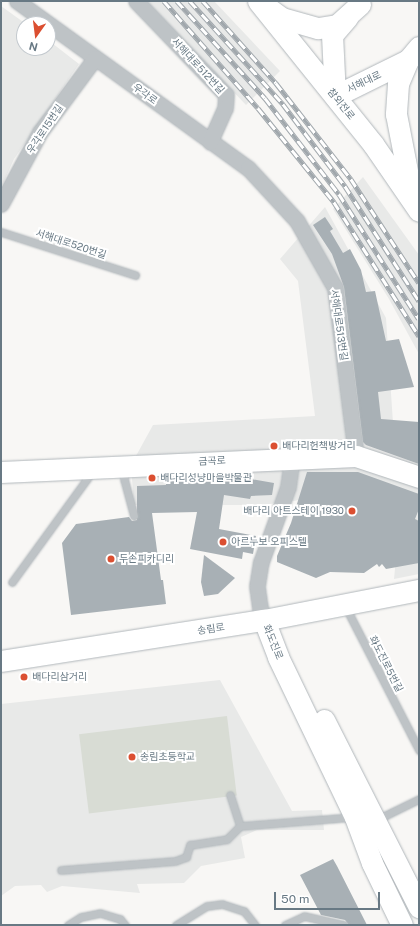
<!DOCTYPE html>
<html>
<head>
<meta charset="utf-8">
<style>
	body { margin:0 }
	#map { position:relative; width:420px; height:926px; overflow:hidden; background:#f8f7f5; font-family:"Public Sans","Noto Sans KR",sans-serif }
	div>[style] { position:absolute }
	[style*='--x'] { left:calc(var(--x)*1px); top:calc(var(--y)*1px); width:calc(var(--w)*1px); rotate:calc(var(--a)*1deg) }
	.built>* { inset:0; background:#e8e9e8 }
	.green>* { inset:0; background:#d8dcd4; transform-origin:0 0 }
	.building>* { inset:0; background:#a8b0b5 }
	.roads { filter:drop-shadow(0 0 1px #b1b7bb) drop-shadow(0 0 1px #b1b7bb) }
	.lane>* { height:7px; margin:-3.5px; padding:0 3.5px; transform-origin:3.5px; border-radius:3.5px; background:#bec3c6 }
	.street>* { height:15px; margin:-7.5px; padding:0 7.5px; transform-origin:7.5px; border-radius:7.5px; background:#bec3c6 }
	.secondary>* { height:21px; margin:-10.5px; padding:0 10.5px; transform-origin:10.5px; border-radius:10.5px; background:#fff }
	.rail>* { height:4.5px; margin-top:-2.25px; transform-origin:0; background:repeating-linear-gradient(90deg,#fff 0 9px,#a0a7ac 0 18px); box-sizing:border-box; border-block:1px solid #a0a7ac }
	.dots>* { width:11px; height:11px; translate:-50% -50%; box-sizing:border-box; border:2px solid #fff; border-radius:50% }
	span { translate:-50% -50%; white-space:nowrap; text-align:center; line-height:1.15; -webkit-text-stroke:4px #fff; paint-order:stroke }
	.street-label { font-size:10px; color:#687984 }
	.poi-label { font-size:10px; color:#687984 }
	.left { translate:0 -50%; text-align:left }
	.right { translate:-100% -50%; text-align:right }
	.frame { position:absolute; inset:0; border:2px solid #687984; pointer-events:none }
	.north { position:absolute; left:16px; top:16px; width:40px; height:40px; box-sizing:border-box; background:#fff; border:1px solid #c3c9ce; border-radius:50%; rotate:194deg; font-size:11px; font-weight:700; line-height:16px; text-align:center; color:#687984 }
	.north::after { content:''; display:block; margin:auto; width:14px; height:18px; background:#db4f31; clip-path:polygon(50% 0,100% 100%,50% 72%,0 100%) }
	.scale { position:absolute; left:274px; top:892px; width:106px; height:18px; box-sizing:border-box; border:2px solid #687984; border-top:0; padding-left:5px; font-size:12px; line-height:14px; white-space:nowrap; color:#687984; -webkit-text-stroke:3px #fff; paint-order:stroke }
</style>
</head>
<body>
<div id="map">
	<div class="built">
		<i style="clip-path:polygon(147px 1px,214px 1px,280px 71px,246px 105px)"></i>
		<i style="clip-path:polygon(1px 6px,26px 24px,24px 48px,48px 48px,48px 40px,79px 64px,14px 159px,1px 188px)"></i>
		<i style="clip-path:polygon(363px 177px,419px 255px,419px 354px,389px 299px,333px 209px)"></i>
		<i style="clip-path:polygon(325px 207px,386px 318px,393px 423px,419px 432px,419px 574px,394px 579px,400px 517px,323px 497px,262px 505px,134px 505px,131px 465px,153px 425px,315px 416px,298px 281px,280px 259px)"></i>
		<i style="clip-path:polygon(220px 680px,292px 811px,322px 810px,324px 830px,257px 830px,241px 837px,245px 858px,201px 866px,184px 883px,137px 884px,140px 893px,62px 886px,47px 892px,41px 885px,15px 886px,1px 896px,1px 704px)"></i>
	</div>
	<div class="green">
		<i style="left:227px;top:716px;width:80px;height:149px;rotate:83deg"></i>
	</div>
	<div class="building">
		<i style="clip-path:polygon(325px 217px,333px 229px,330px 231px,343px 253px,350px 249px,361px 270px,366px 292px,375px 291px,386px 341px,399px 339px,414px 387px,378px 392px,381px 419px,419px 422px,419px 464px,366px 445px,363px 442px,344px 287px,332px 254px,313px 225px)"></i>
		<i style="clip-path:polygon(307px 472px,358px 472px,419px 494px,419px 509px,415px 519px,419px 521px,419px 563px,386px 569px,382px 564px,379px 567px,377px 564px,364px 573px,330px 572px,316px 578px,277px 562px,277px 556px,291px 523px)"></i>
		<i style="clip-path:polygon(239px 477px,274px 483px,272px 495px,251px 496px,250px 499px,224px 495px,219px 529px,256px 536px,253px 554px,243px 552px,242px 559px,190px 549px,197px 512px,152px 513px,161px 580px,163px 580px,166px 604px,71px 615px,62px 543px,76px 524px,129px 517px,132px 521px,137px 520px,137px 486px,166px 485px,166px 481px)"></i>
		<i style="clip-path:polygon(204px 555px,235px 578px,218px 594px,204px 596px,201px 582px)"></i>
		<i style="clip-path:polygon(333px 859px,337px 866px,367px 925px,349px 925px,345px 920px,321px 915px,300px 875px)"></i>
	</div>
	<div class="roads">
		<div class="lane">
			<i style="--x:1;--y:232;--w:141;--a:17.8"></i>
			<i style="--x:124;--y:467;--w:12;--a:90"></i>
			<i style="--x:124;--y:479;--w:38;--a:75"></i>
			<i style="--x:12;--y:582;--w:136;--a:-54"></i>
			<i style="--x:345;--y:606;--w:162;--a:62.8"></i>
			<i style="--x:230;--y:795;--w:33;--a:72"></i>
			<i style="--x:376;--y:820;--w:48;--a:-26"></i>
			<i style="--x:61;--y:870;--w:114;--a:-4.5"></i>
			<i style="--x:175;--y:861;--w:12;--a:-20"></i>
			<i style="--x:186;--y:857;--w:13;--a:-72"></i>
			<i style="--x:190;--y:845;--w:37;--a:-9"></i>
			<i style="--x:227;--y:839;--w:18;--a:-45"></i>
			<i style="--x:240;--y:826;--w:113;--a:-4.6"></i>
			<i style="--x:68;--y:925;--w:15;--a:-32"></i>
			<i style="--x:81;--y:917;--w:19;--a:-12"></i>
			<i style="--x:100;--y:913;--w:21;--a:17"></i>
			<i style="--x:120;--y:919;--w:8;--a:50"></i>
			<i style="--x:176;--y:925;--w:36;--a:-32"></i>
			<i style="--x:207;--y:906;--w:15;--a:-8"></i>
			<i style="--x:222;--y:904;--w:23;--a:18"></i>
			<i style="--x:244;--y:911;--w:18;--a:52"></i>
			<i style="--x:285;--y:925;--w:21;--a:-25"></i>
			<i style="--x:304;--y:916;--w:41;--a:12.7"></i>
		</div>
		<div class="street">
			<i style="--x:17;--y:1;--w:285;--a:35.9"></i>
			<i style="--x:248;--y:168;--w:72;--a:47.2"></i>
			<i style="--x:297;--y:221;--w:77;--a:60.4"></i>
			<i style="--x:335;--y:288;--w:169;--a:82.9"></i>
			<i style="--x:136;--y:1;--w:130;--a:46.2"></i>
			<i style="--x:226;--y:95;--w:13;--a:94"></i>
			<i style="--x:225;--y:108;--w:37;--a:114"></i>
			<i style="--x:1;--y:204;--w:82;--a:-61.6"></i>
			<i style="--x:40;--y:132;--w:92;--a:-53.4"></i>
			<i style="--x:264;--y:620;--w:13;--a:-108"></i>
			<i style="--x:260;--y:608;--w:22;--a:-98"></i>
			<i style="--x:257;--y:586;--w:24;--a:-81"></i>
			<i style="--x:261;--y:562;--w:80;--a:-70.2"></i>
			<i style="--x:288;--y:487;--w:30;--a:-82"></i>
		</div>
		<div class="secondary">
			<i style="--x:258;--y:1;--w:184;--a:51.2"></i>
			<i style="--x:373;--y:144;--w:81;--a:55.5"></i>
			<i style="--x:268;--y:8;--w:17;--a:36"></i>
			<i style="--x:282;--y:18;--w:37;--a:16"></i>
			<i style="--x:318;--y:28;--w:19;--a:-9"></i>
			<i style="--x:337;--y:25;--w:31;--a:-42"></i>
			<i style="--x:408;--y:60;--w:26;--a:113"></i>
			<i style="--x:398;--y:84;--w:30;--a:94"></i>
			<i style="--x:396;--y:114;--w:78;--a:79"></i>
			<i style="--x:335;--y:96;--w:61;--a:-92.8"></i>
			<i style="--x:332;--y:35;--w:23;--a:-49"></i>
			<i style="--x:335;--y:96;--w:81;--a:-26.3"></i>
			<i style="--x:408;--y:60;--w:17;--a:-50"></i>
			<i style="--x:1;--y:472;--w:355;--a:-2.6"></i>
			<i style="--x:356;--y:456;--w:66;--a:18.4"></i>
			<i style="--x:264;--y:620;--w:40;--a:69"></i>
			<i style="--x:278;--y:657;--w:178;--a:64.3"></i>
			<i style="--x:355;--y:817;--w:49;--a:69.7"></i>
			<i style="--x:372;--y:863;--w:69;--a:64.2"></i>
			<i style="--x:1;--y:661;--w:266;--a:-8.9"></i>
			<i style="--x:264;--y:620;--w:158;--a:-11"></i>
			<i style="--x:324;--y:720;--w:210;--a:63.1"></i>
		</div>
	</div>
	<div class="rail">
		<i style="--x:164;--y:1;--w:142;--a:48.7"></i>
		<i style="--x:258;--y:108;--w:121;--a:51"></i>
		<i style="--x:334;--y:202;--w:159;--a:57.6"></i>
		<i style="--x:177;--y:1;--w:131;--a:47.8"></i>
		<i style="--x:265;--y:98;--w:121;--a:52.4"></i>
		<i style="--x:339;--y:194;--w:148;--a:57.4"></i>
		<i style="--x:190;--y:1;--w:139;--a:47.9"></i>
		<i style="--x:283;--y:104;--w:103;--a:52.9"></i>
		<i style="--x:345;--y:186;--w:137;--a:57.2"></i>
		<i style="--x:203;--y:1;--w:110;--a:48.3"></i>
		<i style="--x:276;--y:83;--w:122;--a:52"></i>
		<i style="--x:351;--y:179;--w:124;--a:56.8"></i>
	</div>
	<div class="dots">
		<i style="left:274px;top:446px;background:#db4f31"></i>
		<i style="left:152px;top:478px;background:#db4f31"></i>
		<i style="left:352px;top:511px;background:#db4f31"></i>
		<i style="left:223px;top:542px;background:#db4f31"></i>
		<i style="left:111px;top:559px;background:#db4f31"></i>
		<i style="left:24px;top:677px;background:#db4f31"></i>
		<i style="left:132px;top:757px;background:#db4f31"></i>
	</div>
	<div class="street-label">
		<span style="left:198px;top:66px;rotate:47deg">서해대로512번길</span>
		<span style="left:364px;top:82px;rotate:-26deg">서해대로</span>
		<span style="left:145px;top:94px;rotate:36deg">우각로</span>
		<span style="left:341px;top:104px;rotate:51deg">참외전로</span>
		<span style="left:45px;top:129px;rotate:-56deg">우각로15번길</span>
		<span style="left:71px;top:244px;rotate:18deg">서해대로520번길</span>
		<span style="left:339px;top:325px;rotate:82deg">서해대로513번길</span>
		<span style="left:212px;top:461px;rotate:-3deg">금곡로</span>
		<span style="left:211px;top:629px;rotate:-9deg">송림로</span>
		<span style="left:273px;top:642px;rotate:68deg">화도진로</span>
		<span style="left:386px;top:664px;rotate:63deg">화도진로5번길</span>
	</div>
	<div class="poi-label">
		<span class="left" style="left:282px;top:446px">배다리헌책방거리</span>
		<span class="left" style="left:160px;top:478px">배다리성냥마을박물관</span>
		<span class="right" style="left:344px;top:511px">배다리 아트스테이 1930</span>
		<span class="left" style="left:231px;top:542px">아르누보 오피스텔</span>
		<span class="left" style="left:119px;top:559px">두손피카디리</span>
		<span class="left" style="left:32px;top:677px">배다리삼거리</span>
		<span class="left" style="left:140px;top:757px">송림초등학교</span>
	</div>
	<div class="frame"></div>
	<div class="north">N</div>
	<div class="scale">50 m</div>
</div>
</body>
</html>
